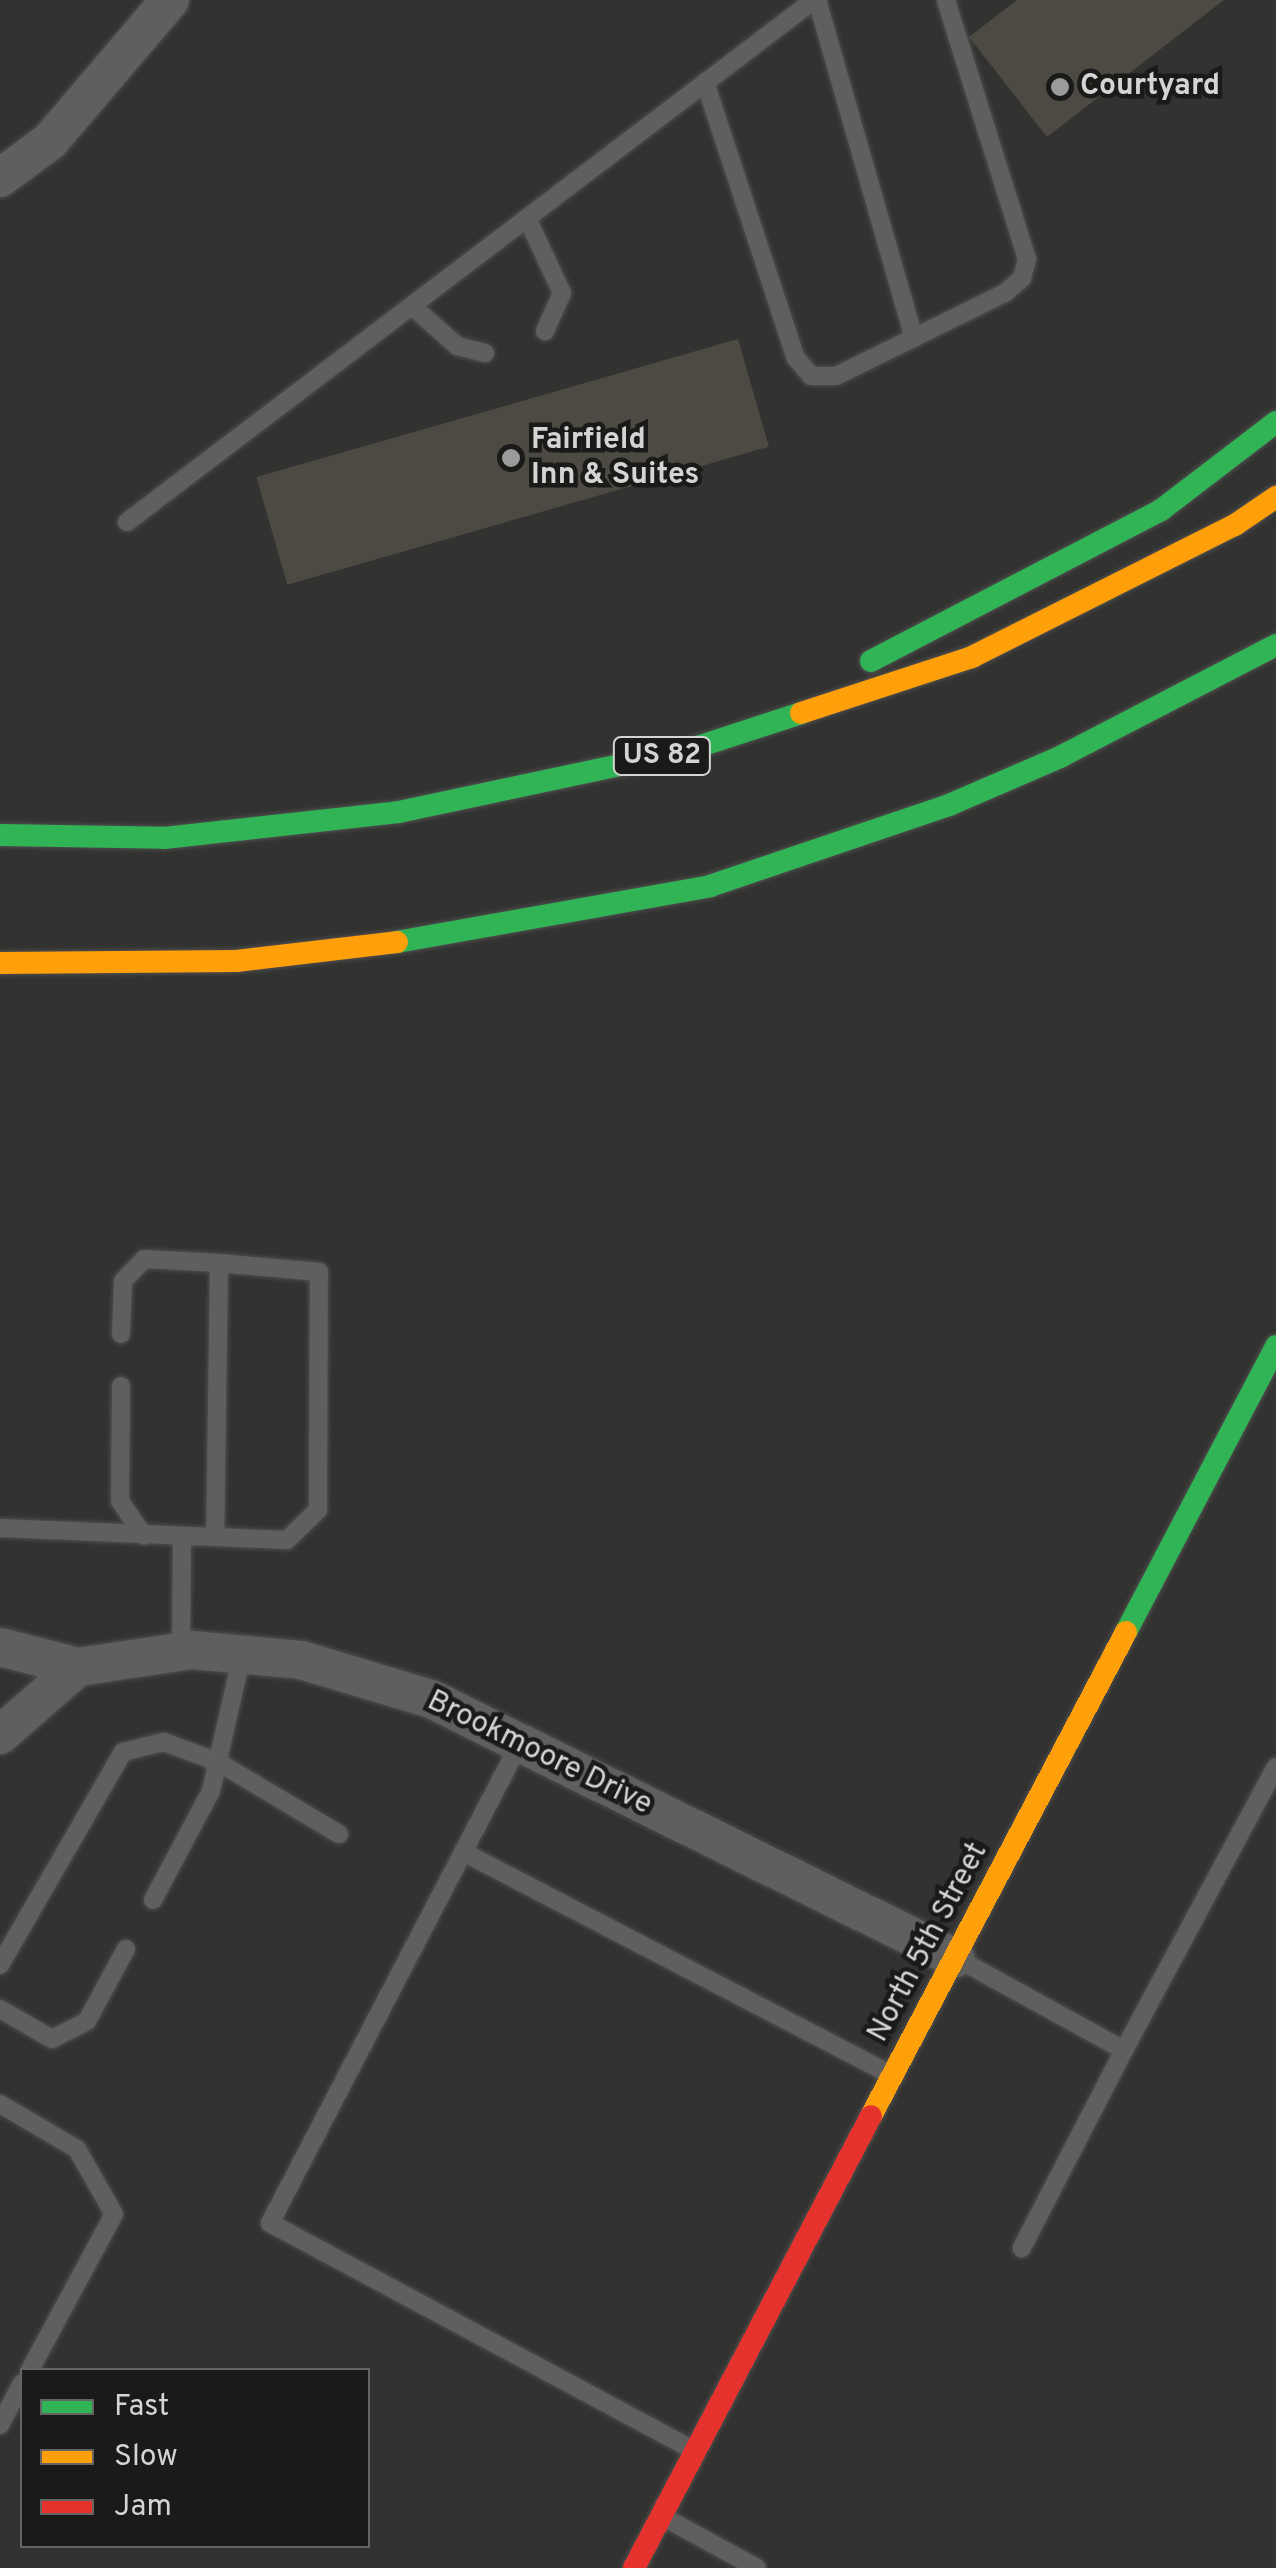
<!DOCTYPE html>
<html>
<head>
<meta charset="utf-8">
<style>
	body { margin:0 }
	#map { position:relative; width:1276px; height:2568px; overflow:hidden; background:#323231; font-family:Overpass,sans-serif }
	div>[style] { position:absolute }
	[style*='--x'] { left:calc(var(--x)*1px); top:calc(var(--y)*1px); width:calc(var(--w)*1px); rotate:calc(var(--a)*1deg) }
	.building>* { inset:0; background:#4d4a43; transform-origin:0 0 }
	.roads { filter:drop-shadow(0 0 2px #4e4e4e) drop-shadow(0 0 2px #4e4e4e) }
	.lane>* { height:18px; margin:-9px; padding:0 9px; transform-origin:9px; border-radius:9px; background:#5f5f5e }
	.street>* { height:38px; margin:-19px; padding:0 19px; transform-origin:19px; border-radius:19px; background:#5f5f5e }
	.fast>* { height:22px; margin:-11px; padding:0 11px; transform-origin:11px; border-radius:11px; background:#30b455 }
	.slow>* { height:22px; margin:-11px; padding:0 11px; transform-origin:11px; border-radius:11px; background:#ff9f0a }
	.jam>* { height:22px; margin:-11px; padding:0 11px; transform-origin:11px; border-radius:11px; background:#e5322d }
	.dots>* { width:28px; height:28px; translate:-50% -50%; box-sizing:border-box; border:5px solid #1a1a19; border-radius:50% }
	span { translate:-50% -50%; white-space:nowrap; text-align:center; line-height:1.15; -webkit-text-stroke:9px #1a1a19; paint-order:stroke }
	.shield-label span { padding:2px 8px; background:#1a1a19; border:2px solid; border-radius:8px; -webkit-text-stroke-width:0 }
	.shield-label { font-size:28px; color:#d4d4d3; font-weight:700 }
	.poi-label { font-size:30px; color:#d4d4d3; font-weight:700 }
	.left { translate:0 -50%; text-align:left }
	.street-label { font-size:30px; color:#d4d4d3 }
	.legend { position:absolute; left:20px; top:2368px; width:350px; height:180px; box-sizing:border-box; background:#1a1a19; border:2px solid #646463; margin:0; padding:12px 18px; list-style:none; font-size:30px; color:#d4d4d3 }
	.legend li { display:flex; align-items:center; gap:20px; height:50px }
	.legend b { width:50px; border:2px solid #646463 }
</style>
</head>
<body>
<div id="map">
	<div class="building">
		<i style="clip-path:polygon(1017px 0,1224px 0,1047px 137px,969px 37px)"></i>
		<i style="left:738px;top:339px;width:112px;height:501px;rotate:74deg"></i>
	</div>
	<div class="roads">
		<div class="lane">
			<i style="--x:817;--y:0;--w:352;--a:74"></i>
			<i style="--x:705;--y:82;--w:291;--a:71.8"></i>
			<i style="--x:796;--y:358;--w:23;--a:50"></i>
			<i style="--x:811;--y:376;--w:25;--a:0"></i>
			<i style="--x:836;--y:376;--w:188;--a:-26.2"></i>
			<i style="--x:1005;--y:293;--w:23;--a:-41"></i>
			<i style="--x:1022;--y:278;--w:20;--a:-75"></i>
			<i style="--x:1027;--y:259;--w:271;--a:-107.4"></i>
			<i style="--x:527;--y:218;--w:83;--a:65"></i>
			<i style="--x:562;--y:293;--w:42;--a:114.1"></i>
			<i style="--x:412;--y:306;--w:60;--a:41.6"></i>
			<i style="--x:457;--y:346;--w:29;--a:14"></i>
			<i style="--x:127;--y:522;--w:863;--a:-37.23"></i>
			<i style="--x:121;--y:1334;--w:53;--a:-87.8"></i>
			<i style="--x:123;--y:1281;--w:30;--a:-46"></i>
			<i style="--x:144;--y:1259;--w:75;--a:3.1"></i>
			<i style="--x:219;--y:1263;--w:271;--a:90.8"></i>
			<i style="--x:121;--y:1386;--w:115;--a:90.5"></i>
			<i style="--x:120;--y:1501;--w:42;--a:55.6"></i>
			<i style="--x:0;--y:1528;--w:287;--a:2.4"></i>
			<i style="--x:287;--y:1540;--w:43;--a:-44.1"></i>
			<i style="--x:318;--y:1510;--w:238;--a:-89.8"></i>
			<i style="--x:319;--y:1272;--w:100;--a:-174.9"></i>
			<i style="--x:181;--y:1652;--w:114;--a:-89.5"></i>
			<i style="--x:520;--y:1743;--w:541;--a:117.51"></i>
			<i style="--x:270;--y:2223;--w:480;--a:28.2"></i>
			<i style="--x:463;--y:1852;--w:479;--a:27.5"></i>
			<i style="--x:153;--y:1900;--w:123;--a:-62"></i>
			<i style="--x:211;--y:1791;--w:139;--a:-77.2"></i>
			<i style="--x:960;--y:1960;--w:187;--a:28.8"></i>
			<i style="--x:1124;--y:2050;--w:223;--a:117.3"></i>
			<i style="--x:0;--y:1965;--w:246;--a:-60"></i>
			<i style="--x:123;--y:1752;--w:42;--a:-13.7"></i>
			<i style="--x:164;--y:1742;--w:58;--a:20.3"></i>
			<i style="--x:218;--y:1762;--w:141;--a:30.8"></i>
			<i style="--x:0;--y:2009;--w:60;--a:30"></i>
			<i style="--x:52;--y:2039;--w:39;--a:-27"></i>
			<i style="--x:87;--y:2021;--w:82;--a:-61.6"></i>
			<i style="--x:1124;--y:2050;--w:321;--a:-61.8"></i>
			<i style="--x:0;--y:2104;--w:89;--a:30.3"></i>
			<i style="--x:77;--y:2149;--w:75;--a:60.4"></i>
			<i style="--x:114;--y:2214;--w:177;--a:118.3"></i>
			<i style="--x:0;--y:2425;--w:47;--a:-62.4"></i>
			<i style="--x:667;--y:2519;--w:102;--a:28.6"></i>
		</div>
		<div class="street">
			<i style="--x:0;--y:178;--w:62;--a:-36.5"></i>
			<i style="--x:50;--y:141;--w:185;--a:-49.6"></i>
			<i style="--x:0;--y:1647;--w:81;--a:14.4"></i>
			<i style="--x:0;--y:1735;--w:103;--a:-41.1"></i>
			<i style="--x:78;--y:1667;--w:115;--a:-8.5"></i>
			<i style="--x:192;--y:1650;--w:109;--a:5.2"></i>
			<i style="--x:301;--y:1660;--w:136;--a:16.7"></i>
			<i style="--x:431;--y:1699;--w:585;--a:26.3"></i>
		</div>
		<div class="fast">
			<i style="--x:871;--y:661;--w:327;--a:-27.5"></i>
			<i style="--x:1161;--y:510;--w:145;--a:-37.4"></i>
			<i style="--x:0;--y:835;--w:164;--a:1"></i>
			<i style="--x:164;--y:838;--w:236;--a:-6.3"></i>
			<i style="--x:399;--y:812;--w:292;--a:-12"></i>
			<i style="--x:685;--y:751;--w:122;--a:-18.1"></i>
			<i style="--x:397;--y:942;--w:318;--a:-10.1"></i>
			<i style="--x:710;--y:886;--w:252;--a:-18.7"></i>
			<i style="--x:949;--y:805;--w:123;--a:-23.4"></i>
			<i style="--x:1062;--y:756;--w:241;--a:-27.4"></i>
			<i style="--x:1126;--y:1632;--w:323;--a:-62.3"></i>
		</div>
		<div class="slow">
			<i style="--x:801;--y:713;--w:180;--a:-18.1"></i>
			<i style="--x:972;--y:657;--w:294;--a:-26.7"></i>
			<i style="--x:1235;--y:525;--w:50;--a:-34.3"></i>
			<i style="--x:0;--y:963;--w:236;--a:-0.5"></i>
			<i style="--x:236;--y:961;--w:162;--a:-6.7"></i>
			<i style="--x:871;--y:2116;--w:547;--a:-62.22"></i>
		</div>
		<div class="jam">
			<i style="--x:634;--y:2568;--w:510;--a:-62.33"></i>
		</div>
	</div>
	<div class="dots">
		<i style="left:1060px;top:87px;background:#9b9b9a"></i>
		<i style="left:511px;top:458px;background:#9b9b9a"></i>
	</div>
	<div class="shield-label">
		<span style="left:662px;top:756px">US 82</span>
	</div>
	<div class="poi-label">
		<span class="left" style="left:1080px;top:87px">Courtyard</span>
		<span class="left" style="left:531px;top:458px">Fairfield<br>Inn &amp; Suites</span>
	</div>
	<div class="street-label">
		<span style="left:539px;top:1754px;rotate:26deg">Brookmoore Drive</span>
		<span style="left:929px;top:1943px;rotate:-62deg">North 5th Street</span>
	</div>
	<ul class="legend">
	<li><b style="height:12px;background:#30b455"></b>Fast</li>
	<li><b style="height:12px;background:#ff9f0a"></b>Slow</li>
	<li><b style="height:12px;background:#e5322d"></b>Jam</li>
	</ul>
</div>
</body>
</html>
